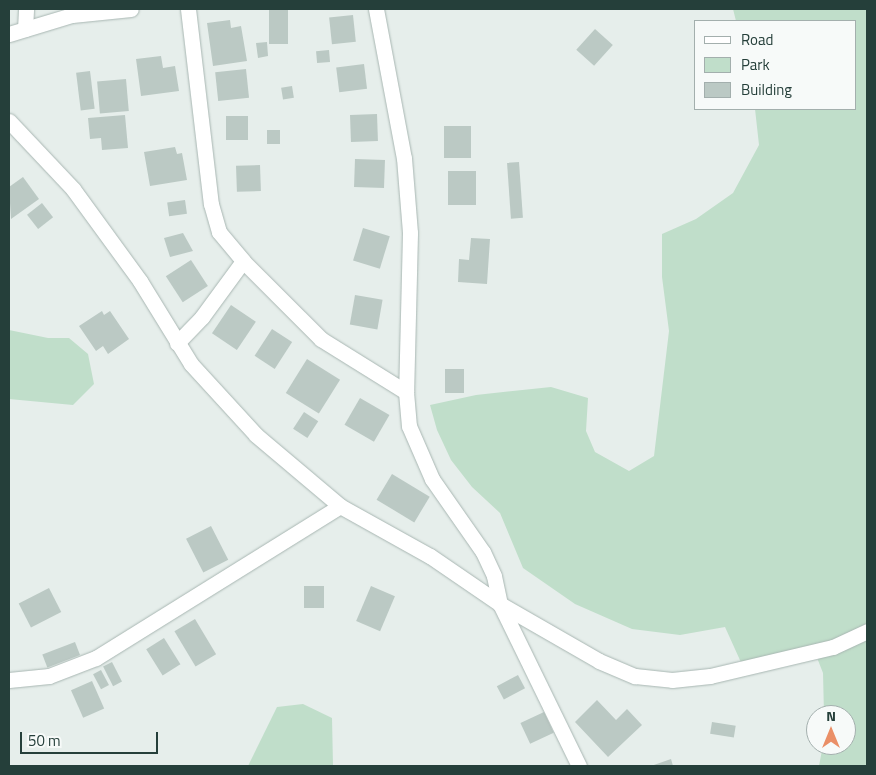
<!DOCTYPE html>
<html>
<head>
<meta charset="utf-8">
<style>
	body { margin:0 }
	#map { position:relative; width:876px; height:775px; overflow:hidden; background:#e6eeeb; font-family:"Titillium Web",sans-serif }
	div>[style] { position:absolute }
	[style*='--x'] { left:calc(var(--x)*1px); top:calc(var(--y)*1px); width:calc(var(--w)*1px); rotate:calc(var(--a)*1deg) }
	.green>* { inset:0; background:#c0deca }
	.building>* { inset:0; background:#bbc9c4; transform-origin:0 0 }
	.roads { filter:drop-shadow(0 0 1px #a8b6b2) drop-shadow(0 0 1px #a8b6b2) }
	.minor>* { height:15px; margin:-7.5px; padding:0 7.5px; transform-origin:7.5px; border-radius:7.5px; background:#fff }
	span { translate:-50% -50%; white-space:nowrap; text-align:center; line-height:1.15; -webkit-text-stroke:5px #f7faf9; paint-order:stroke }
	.frame { position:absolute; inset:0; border:10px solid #253f3a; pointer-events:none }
	.legend { position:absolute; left:694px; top:20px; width:162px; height:90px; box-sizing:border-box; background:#f7faf9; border:1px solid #a3afad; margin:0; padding:6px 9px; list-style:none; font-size:15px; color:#253f3a }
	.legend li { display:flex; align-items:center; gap:10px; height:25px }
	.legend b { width:25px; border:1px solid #a3afad }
	.north { position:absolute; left:806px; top:705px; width:50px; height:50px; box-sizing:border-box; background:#f7faf9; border:1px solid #a3afad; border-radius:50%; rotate:0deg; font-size:14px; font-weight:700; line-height:20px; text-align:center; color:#253f3a }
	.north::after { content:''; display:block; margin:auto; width:18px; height:22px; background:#ea8f67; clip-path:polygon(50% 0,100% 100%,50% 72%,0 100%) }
	.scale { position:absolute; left:20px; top:732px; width:138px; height:22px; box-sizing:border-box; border:2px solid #253f3a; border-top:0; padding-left:6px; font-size:15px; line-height:18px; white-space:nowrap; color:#253f3a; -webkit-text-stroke:4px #f7faf9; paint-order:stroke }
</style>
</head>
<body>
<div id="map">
	<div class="green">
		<i style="clip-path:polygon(733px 9px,867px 9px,867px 766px,819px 766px,823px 745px,846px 745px,846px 715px,824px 715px,823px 673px,814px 650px,744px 669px,725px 627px,680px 635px,632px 629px,575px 604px,523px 568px,500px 513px,472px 487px,451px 460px,437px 430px,430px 405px,476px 395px,551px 387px,588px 398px,586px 431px,595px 452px,629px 471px,654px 456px,669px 331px,662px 277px,662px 234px,696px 219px,733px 193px,759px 145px,755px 109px,855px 109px,855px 21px,736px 21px)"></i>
		<i style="clip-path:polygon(9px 330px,48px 338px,69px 338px,88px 354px,94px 384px,73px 405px,9px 399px)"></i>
		<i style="clip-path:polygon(303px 704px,332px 718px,333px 766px,248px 766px,277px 707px)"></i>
	</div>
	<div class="building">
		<i style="left:269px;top:9px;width:19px;height:35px"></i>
		<i style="left:353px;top:15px;width:27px;height:24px;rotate:84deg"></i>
		<i style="clip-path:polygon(230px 20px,231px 28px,241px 26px,247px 61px,213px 66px,207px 23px)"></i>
		<i style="left:595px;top:29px;width:24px;height:28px;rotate:42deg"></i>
		<i style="clip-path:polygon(267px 42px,268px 56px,258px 58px,256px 43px)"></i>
		<i style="left:329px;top:50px;width:12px;height:13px;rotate:85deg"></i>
		<i style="clip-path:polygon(161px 56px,163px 68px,175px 66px,179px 91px,141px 96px,136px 59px)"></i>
		<i style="left:364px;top:64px;width:25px;height:28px;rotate:83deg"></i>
		<i style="left:246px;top:69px;width:29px;height:31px;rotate:84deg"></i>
		<i style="left:90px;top:71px;width:38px;height:14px;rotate:83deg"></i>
		<i style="left:126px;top:79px;width:32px;height:29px;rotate:85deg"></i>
		<i style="left:292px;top:86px;width:12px;height:11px;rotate:81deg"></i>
		<i style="left:377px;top:114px;width:27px;height:27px;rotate:88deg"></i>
		<i style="clip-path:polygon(125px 115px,128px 148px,102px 150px,101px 138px,90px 139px,88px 118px)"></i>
		<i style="left:226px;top:116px;width:22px;height:24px"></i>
		<i style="left:471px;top:126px;width:32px;height:27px;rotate:90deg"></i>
		<i style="left:280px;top:130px;width:14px;height:13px;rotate:90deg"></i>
		<i style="clip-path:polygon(175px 147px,177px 154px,182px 153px,187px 180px,150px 186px,144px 152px)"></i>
		<i style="left:355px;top:159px;width:30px;height:28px;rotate:2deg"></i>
		<i style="left:519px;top:162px;width:56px;height:12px;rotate:86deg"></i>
		<i style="left:260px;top:165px;width:26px;height:24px;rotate:88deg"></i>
		<i style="left:448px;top:171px;width:28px;height:34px"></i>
		<i style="clip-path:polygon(23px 177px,39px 199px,11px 219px,9px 187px)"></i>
		<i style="left:185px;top:200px;width:14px;height:18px;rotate:82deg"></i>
		<i style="left:42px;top:203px;width:18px;height:19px;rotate:52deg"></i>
		<i style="left:363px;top:228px;width:28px;height:34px;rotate:17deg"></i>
		<i style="clip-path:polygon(183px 233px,193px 251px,170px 257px,164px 238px)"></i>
		<i style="clip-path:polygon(471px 238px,490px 239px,487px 284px,458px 282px,459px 259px,469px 260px)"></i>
		<i style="left:191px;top:260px;width:31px;height:30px;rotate:57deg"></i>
		<i style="left:355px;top:295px;width:28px;height:30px;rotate:10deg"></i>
		<i style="left:231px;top:305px;width:30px;height:34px;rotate:34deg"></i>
		<i style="clip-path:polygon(102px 311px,104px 315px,110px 311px,129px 339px,108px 354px,103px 346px,96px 351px,79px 326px)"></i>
		<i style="left:272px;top:329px;width:24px;height:32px;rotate:33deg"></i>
		<i style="left:307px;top:359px;width:39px;height:40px;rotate:32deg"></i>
		<i style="left:445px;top:369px;width:19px;height:24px"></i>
		<i style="left:360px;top:398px;width:34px;height:31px;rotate:30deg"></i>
		<i style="left:304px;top:412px;width:17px;height:20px;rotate:33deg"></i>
		<i style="left:392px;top:474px;width:44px;height:30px;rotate:31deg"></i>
		<i style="left:211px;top:526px;width:38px;height:28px;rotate:63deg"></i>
		<i style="left:304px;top:586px;width:20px;height:22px"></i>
		<i style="left:371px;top:586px;width:26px;height:38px;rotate:23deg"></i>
		<i style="left:49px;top:588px;width:27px;height:34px;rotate:63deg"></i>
		<i style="left:195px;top:619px;width:41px;height:24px;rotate:59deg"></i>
		<i style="left:164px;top:638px;width:31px;height:21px;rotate:58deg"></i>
		<i style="left:75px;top:642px;width:14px;height:35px;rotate:69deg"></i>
		<i style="left:112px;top:662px;width:22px;height:10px;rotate:63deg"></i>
		<i style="left:101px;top:670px;width:17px;height:9px;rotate:62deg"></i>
		<i style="left:518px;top:675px;width:15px;height:24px;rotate:62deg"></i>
		<i style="left:92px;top:681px;width:30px;height:23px;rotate:66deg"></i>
		<i style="clip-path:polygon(597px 700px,616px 720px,627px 709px,642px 725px,608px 757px,575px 722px)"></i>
		<i style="left:544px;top:712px;width:23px;height:26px;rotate:65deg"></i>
		<i style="left:712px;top:722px;width:24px;height:12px;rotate:9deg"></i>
		<i style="clip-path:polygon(671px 759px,673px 766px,651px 766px)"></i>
	</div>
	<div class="roads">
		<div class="minor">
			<i style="--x:188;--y:9;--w:196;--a:83.3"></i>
			<i style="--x:211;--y:204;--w:29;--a:74"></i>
			<i style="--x:219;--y:232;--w:38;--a:50"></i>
			<i style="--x:243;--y:261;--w:110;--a:45"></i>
			<i style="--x:321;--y:339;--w:100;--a:31.9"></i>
			<i style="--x:376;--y:9;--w:152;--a:79.4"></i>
			<i style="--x:404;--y:158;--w:75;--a:85.4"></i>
			<i style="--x:410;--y:233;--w:159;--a:91.4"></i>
			<i style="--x:406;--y:392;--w:34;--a:85"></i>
			<i style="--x:409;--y:426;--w:58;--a:66.5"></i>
			<i style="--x:432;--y:479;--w:89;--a:55.1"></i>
			<i style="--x:483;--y:552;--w:26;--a:65"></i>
			<i style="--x:494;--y:576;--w:29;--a:78"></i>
			<i style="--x:500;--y:604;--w:180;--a:64"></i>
			<i style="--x:25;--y:29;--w:20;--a:-87"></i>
			<i style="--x:9;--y:34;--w:66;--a:-16.8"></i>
			<i style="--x:72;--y:15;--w:59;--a:-5.8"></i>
			<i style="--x:9;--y:121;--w:93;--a:46.7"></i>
			<i style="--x:73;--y:189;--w:114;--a:53.9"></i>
			<i style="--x:140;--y:281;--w:97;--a:58.4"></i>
			<i style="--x:191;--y:364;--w:96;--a:47.5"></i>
			<i style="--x:256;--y:435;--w:110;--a:40.2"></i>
			<i style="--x:340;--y:506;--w:103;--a:29.1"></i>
			<i style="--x:430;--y:556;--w:85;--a:34.4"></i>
			<i style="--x:500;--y:604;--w:114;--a:29.9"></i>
			<i style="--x:599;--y:661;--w:39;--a:23"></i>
			<i style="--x:635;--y:676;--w:37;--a:6"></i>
			<i style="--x:672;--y:680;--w:38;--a:-6"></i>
			<i style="--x:710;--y:676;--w:126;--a:-13.3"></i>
			<i style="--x:833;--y:647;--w:38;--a:-25"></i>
			<i style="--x:177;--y:343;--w:36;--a:-46"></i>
			<i style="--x:202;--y:317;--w:69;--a:-53.8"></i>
			<i style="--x:9;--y:680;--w:40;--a:-5.7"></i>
			<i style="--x:49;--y:676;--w:50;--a:-21"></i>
			<i style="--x:96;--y:658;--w:287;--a:-31.9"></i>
		</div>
	</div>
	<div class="frame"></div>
	<ul class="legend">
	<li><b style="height:6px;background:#fff"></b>Road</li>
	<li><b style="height:14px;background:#c0deca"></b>Park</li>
	<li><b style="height:14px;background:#bbc9c4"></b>Building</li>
	</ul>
	<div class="north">N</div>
	<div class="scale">50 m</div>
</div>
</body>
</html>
